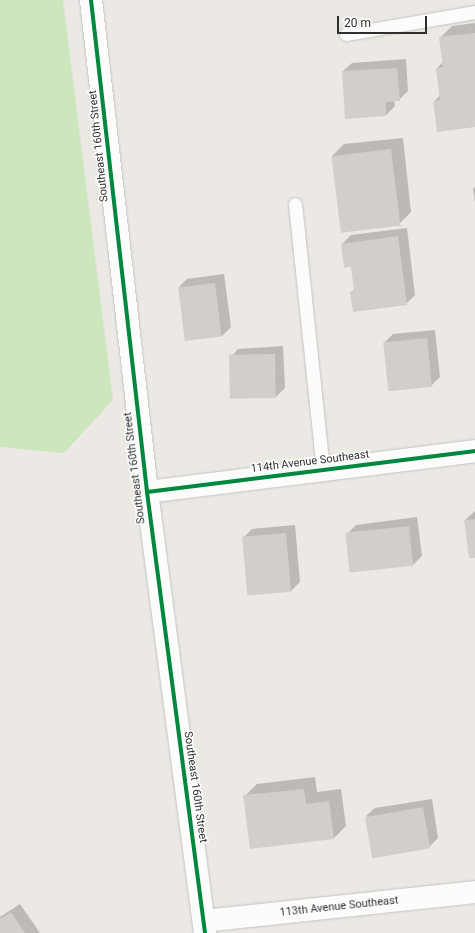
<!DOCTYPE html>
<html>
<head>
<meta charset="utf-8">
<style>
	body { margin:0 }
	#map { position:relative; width:475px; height:933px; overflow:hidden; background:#ece8e4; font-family:Roboto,sans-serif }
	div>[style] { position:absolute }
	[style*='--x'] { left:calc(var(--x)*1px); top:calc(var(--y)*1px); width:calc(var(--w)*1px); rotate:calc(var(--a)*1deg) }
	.green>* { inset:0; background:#cee6be }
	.shadow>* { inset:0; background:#0003 }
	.building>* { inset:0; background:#d1cecb; transform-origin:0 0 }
	.roads { filter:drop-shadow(0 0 1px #c5c4c5) drop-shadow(0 0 1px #c5c4c5) }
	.service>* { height:13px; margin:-6.5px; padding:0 6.5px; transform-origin:6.5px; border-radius:6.5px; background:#fcfcfb }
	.minor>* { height:22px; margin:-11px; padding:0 11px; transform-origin:11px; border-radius:11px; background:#fcfcfb }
	.cycleway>* { height:4px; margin:-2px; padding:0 2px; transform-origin:2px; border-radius:2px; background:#00873e }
	span { translate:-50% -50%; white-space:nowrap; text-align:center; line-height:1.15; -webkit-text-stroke:3px #fff; paint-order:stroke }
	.street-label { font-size:11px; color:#2e2e2e }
	.scale { position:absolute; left:337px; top:16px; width:90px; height:18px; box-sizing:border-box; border:2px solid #2e2e2e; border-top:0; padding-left:5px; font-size:12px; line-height:14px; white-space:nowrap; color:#2e2e2e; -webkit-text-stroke:3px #fff; paint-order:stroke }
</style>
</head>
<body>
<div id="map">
	<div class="green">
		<i style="clip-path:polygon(0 0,63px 0,113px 400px,64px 453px,0 447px)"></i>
	</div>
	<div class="shadow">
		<i style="clip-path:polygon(475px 23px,475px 126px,434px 102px,440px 95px,437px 68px,443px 62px,440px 38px,452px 26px)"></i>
		<i style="clip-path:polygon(406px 59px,408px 91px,399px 100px,394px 100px,395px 106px,386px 115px,343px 71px,352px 63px)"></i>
		<i style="clip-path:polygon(403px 138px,411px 212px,399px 224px,332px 156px,344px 144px)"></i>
		<i style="clip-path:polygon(475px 187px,475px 203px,473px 189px)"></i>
		<i style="clip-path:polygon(407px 228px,415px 295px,406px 304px,351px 292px,355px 289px,352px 265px,342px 244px,351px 235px)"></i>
		<i style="clip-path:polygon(224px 274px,231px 327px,222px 336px,186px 340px,179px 287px,187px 279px)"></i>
		<i style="clip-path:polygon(435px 330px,440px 377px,431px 386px,384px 343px,393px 334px)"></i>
		<i style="clip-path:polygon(283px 346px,285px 388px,276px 397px,230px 358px,238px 349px)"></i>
		<i style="clip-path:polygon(475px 511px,475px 557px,465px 520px)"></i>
		<i style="clip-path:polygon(417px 517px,422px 556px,413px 565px,347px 534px,356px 525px)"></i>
		<i style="clip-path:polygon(295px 525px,300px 582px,291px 591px,243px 538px,252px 529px)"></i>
		<i style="clip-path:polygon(315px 777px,317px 792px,341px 789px,346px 826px,334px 838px,245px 796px,257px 784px)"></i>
		<i style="clip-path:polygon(432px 799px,438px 838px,429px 847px,366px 816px,375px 808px)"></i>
		<i style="clip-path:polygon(20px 904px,40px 933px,0 933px,0 917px)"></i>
	</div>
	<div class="building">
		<i style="clip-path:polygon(475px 33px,475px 127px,437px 132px,433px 101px,440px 100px,436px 68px,443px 67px,439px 37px)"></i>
		<i style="clip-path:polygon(397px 68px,400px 101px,386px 102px,386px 116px,345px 119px,342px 71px)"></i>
		<i style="left:391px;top:149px;width:77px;height:60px;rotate:83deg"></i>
		<i style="clip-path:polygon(398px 236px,407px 305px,353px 312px,350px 292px,354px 291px,351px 267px,344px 268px,341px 244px)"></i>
		<i style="left:215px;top:283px;width:54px;height:37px;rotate:83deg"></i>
		<i style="left:427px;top:338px;width:49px;height:44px;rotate:84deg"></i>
		<i style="left:275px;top:354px;width:44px;height:46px;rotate:89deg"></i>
		<i style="clip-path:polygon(475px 519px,475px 558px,469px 558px,464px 520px)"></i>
		<i style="left:409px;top:526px;width:40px;height:64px;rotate:84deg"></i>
		<i style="left:286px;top:533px;width:59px;height:44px;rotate:85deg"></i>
		<i style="clip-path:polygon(304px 789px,306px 804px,329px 801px,334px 839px,250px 849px,243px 795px)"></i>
		<i style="left:423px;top:807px;width:42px;height:59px;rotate:80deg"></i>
		<i style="clip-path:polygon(11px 912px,25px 933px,0 933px,0 919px)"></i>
	</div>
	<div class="roads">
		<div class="service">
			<i style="--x:346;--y:34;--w:131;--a:-9.7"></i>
			<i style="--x:295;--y:204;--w:267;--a:84"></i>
		</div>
		<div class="minor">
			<i style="--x:91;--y:0;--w:495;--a:83.5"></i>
			<i style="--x:147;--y:492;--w:445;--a:82.5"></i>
			<i style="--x:147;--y:492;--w:331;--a:-7.1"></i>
			<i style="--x:204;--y:921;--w:273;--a:-6.1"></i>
		</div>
	</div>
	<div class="cycleway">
		<i style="--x:91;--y:0;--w:495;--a:83.5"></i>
		<i style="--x:147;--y:492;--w:445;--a:82.5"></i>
		<i style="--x:147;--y:492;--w:331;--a:-7.1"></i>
	</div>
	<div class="street-label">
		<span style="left:99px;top:146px;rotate:-96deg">Southeast 160th Street</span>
		<span style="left:310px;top:462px;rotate:-7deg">114th Avenue Southeast</span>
		<span style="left:135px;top:468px;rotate:-97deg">Southeast 160th Street</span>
		<span style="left:195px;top:787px;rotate:82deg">Southeast 160th Street</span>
		<span style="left:339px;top:907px;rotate:-6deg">113th Avenue Southeast</span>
	</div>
	<div class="scale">20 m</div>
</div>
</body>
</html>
